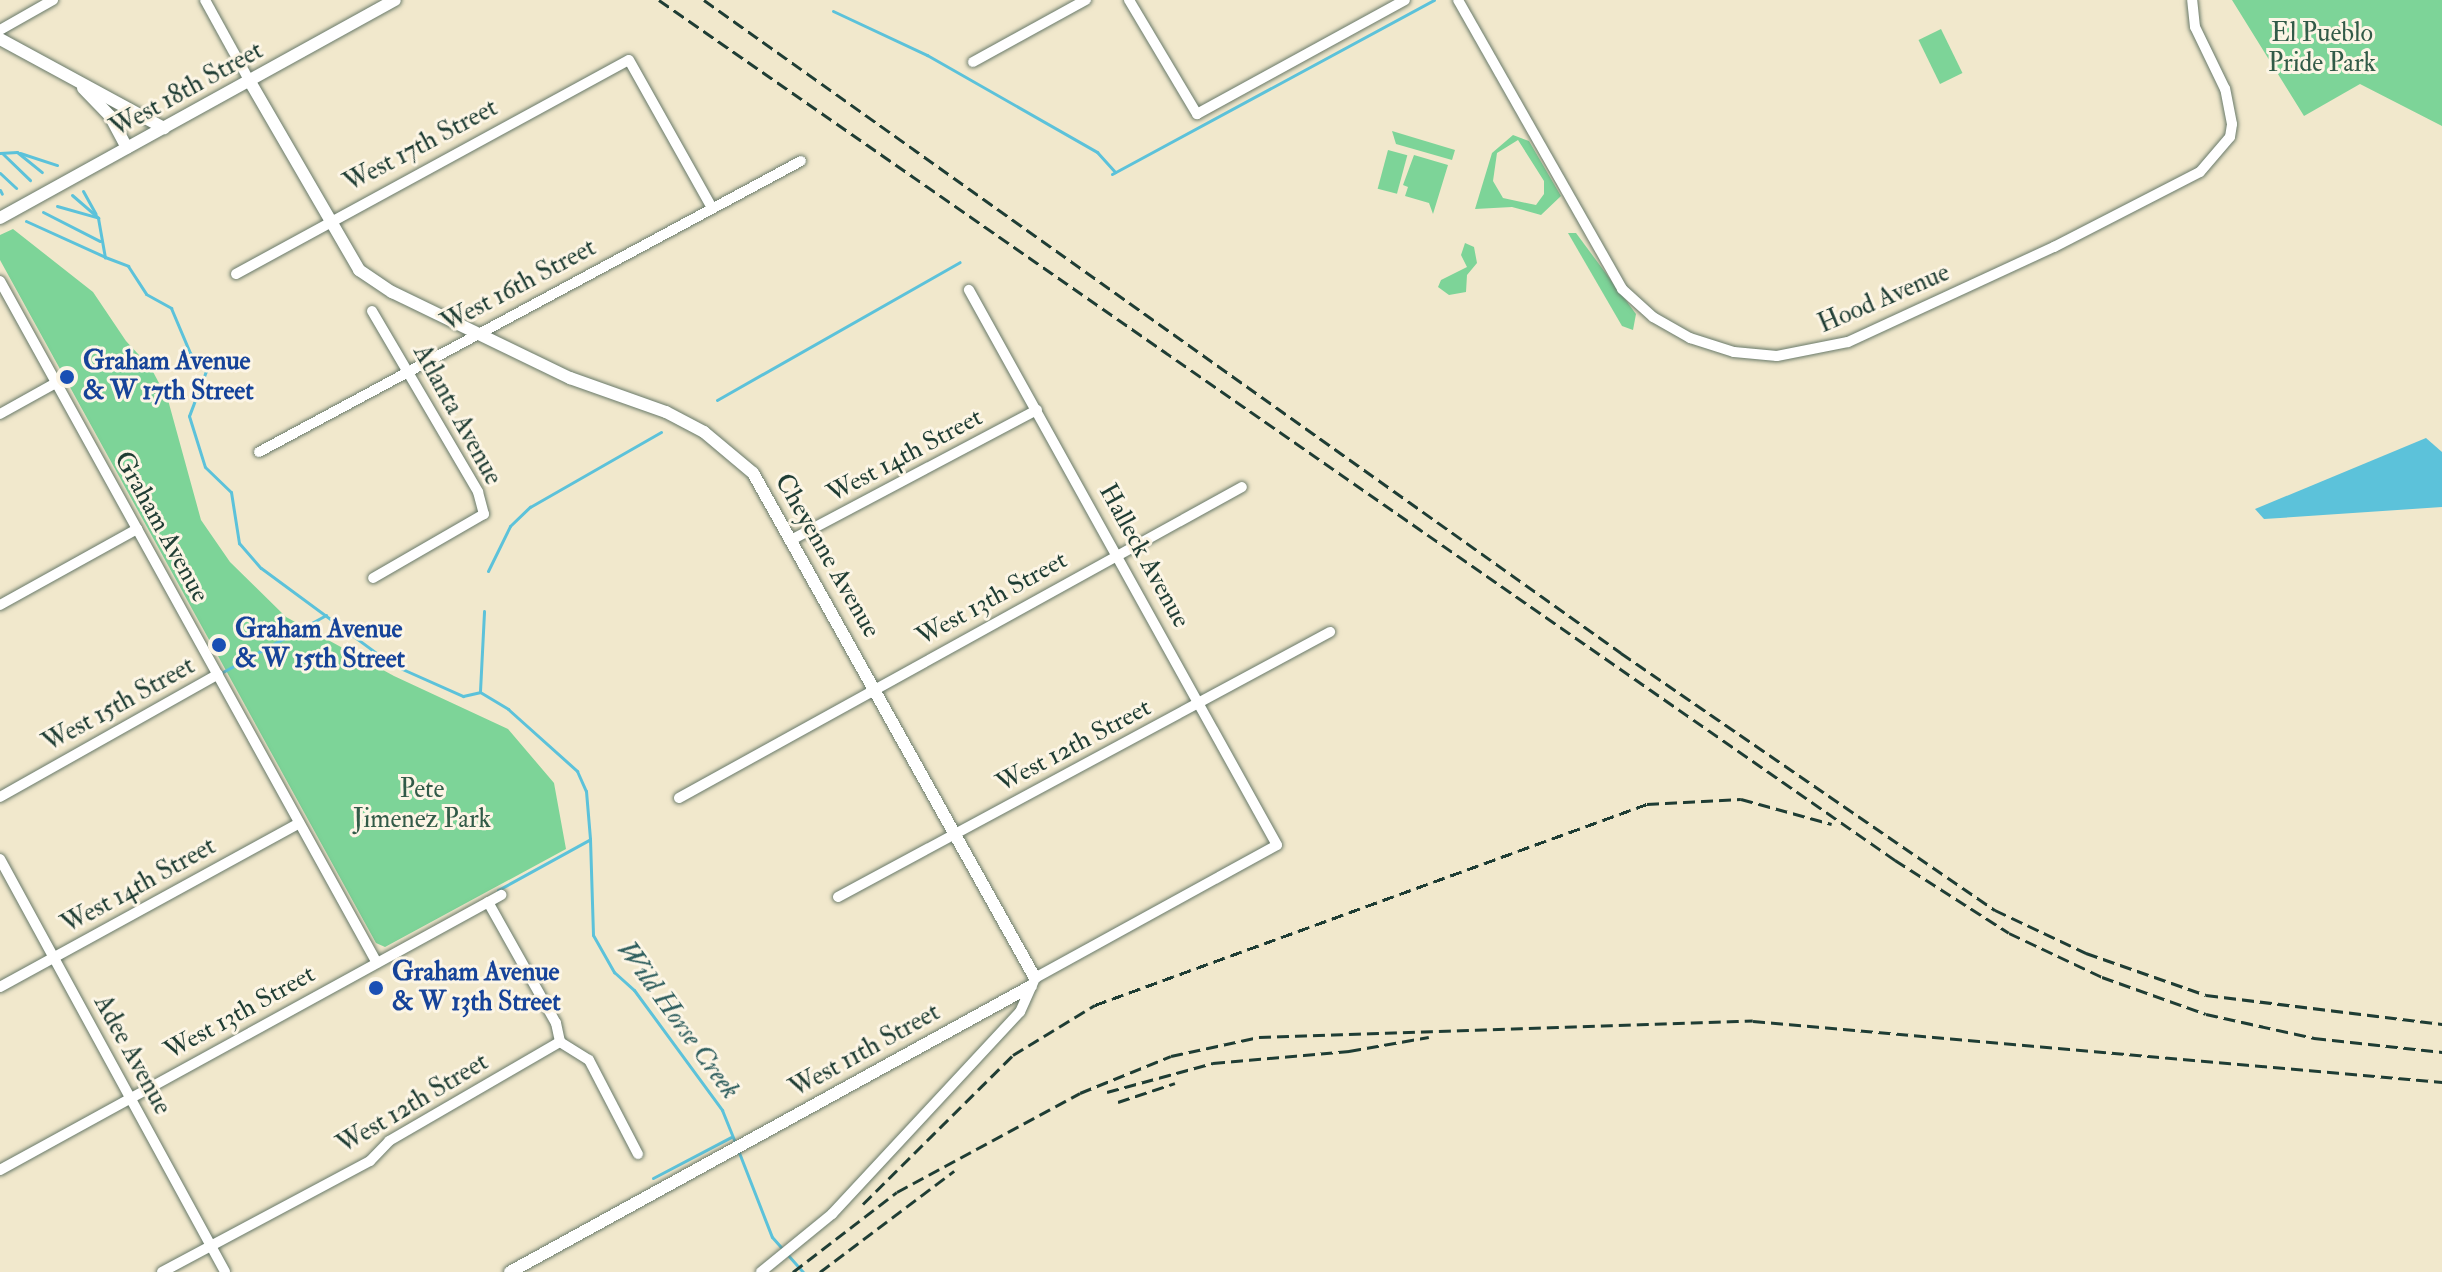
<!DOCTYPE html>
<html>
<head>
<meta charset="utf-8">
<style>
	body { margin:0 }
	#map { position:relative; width:2442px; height:1272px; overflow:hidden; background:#f1e8cc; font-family:"IM FELL Double Pica",serif }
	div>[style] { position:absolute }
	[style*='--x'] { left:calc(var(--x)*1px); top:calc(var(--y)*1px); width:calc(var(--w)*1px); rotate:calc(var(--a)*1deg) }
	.green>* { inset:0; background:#7dd498; transform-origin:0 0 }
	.water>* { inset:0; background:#5cc2da }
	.stream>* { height:3px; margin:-1.5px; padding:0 1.5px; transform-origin:1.5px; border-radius:1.5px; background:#5cc2da }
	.roads { filter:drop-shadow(0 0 2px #687969) drop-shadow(0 0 2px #687969) }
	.minor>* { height:10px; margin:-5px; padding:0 5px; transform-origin:5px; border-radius:5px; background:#fff }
	.tertiary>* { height:12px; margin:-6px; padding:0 6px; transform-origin:6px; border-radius:6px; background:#fff }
	.rail>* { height:3px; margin-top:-1.5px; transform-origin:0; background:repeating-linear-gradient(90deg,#1f3d34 0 12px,transparent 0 18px) }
	.dots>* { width:22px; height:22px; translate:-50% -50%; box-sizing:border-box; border:4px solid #fcf5e5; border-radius:50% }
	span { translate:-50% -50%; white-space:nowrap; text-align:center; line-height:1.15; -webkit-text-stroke:6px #fcf5e5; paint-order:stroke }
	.park-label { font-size:26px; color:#325b48 }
	.street-label { font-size:26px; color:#1f3d34 }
	.transit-label { font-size:26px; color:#164399; font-weight:700 }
	.left { translate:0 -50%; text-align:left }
	.water-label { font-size:28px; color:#2e5e5e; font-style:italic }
</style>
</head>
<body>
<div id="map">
	<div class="green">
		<i style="clip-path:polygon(2232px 0,2442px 0,2442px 126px,2360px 84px,2304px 116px)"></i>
		<i style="left:1941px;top:29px;width:49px;height:25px;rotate:64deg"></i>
		<i style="clip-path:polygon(1392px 131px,1455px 150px,1452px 160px,1396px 144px)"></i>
		<i style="clip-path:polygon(evenodd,1513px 135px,1529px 141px,1561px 196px,1541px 215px,1512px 207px,1475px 209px,1492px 153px,1513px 135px,1518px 140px,1544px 181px,1544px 194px,1536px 205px,1503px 198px,1493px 181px,1497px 153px,1518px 140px)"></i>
		<i style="left:1388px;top:150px;width:20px;height:40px;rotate:15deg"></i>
		<i style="clip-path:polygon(1414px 155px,1448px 165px,1433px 214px,1429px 203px,1405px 196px,1408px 187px,1403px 185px)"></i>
		<i style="clip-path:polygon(13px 229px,93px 292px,126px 341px,151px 368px,168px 400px,201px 520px,230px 562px,286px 617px,394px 676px,508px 729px,554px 783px,566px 849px,385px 947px,376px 943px,0 260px,0 235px)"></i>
		<i style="clip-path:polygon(1576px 233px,1636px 314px,1633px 330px,1622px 326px,1568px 233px)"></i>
		<i style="clip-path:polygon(1465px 243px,1474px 247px,1477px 263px,1467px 275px,1466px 292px,1449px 295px,1438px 287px,1441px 280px,1467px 267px,1461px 255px)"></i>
	</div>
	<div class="water">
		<i style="clip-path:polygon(2426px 438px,2442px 452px,2442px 507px,2264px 519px,2255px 509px)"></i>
	</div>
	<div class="stream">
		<i style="--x:833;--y:11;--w:104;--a:25.1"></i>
		<i style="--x:927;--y:55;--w:196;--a:29.7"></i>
		<i style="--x:1097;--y:152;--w:27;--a:48"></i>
		<i style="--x:0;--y:153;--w:17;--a:-3"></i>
		<i style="--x:17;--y:152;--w:32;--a:39"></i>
		<i style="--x:2;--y:153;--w:39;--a:44"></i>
		<i style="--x:20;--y:153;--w:39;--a:18"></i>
		<i style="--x:0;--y:173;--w:22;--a:43"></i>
		<i style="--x:1112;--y:174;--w:366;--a:-28.4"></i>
		<i style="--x:0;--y:190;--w:4;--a:63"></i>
		<i style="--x:83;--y:191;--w:26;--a:61"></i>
		<i style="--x:72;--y:195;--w:35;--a:41"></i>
		<i style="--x:98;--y:218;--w:40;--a:80"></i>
		<i style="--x:105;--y:257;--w:25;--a:21"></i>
		<i style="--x:128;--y:266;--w:33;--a:57"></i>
		<i style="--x:146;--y:294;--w:29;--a:29"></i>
		<i style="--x:171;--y:308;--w:49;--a:67.1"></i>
		<i style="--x:190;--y:353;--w:24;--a:48"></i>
		<i style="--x:206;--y:371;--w:48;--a:110.7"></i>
		<i style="--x:189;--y:416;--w:53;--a:72.6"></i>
		<i style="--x:205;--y:467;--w:36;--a:44"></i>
		<i style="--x:231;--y:492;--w:52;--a:81.1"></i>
		<i style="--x:239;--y:543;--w:33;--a:49"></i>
		<i style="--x:261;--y:568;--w:162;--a:36.4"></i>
		<i style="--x:391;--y:664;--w:79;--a:24"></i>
		<i style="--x:463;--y:696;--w:17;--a:-13"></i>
		<i style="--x:480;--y:692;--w:33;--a:31"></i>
		<i style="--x:508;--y:709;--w:93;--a:41.9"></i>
		<i style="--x:577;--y:771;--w:22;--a:66"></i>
		<i style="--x:586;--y:791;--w:48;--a:85.2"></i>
		<i style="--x:590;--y:839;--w:96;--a:88.2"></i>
		<i style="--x:593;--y:935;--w:43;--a:60.4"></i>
		<i style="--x:614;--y:972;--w:27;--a:42"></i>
		<i style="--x:634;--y:990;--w:149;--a:53.7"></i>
		<i style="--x:722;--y:1110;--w:35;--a:68"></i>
		<i style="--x:57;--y:206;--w:41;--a:15.8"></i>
		<i style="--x:43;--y:212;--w:64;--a:27"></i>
		<i style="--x:26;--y:221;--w:85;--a:24.4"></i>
		<i style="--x:717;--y:400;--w:279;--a:-29.6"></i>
		<i style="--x:488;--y:571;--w:50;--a:-63.9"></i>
		<i style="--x:510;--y:526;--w:28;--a:-44"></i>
		<i style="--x:530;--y:507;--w:151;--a:-29.8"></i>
		<i style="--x:221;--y:673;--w:120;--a:-28.9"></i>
		<i style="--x:480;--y:691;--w:80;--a:-87.1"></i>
		<i style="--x:498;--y:890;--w:104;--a:-28.8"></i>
		<i style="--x:738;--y:1150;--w:93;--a:68.7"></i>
		<i style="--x:772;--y:1237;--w:47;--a:48.5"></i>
		<i style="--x:653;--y:1178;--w:88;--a:-27.7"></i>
	</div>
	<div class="roads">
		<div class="minor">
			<i style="--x:205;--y:0;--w:91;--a:61.2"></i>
			<i style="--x:1129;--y:0;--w:133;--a:59.2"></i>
			<i style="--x:1197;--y:114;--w:237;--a:-28.7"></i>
			<i style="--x:1458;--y:0;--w:332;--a:60.4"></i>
			<i style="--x:1622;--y:289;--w:42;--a:42.1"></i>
			<i style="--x:1653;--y:317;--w:43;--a:29.6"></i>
			<i style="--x:1690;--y:338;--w:46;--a:17.7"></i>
			<i style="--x:1734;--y:352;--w:43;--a:5.3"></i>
			<i style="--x:1777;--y:356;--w:72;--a:-11.2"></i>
			<i style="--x:1848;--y:342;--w:227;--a:-24.8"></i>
			<i style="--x:2054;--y:247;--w:164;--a:-27.2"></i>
			<i style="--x:2200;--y:172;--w:46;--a:-49.4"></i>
			<i style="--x:2230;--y:137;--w:13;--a:-81"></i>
			<i style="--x:2232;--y:124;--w:36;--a:-101"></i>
			<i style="--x:2225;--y:89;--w:69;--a:-115.8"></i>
			<i style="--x:2195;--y:27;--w:27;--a:-96"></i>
			<i style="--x:0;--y:30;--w:61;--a:-29.5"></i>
			<i style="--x:973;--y:62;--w:129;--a:-28.8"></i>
			<i style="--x:236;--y:274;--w:447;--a:-28.6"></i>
			<i style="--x:629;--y:60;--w:170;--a:60.7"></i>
			<i style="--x:0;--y:281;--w:779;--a:61.07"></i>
			<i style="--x:372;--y:311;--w:210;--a:59.6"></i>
			<i style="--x:478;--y:492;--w:23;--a:75"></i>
			<i style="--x:484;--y:514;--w:128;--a:150"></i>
			<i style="--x:0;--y:414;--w:64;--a:-29"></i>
			<i style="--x:259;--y:452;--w:615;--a:-28.23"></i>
			<i style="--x:793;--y:539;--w:276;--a:-27.9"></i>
			<i style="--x:0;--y:605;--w:157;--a:-29"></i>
			<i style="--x:0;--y:797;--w:250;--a:-29.4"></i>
			<i style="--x:679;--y:798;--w:643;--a:-28.92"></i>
			<i style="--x:0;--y:859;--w:470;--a:61.4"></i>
			<i style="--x:838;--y:897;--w:559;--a:-28.31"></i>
			<i style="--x:488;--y:902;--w:139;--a:60.7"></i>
			<i style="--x:556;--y:1023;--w:19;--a:78"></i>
			<i style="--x:0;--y:987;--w:341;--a:-28.7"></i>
			<i style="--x:560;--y:1042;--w:34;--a:32"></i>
			<i style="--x:589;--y:1060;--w:106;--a:62.5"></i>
			<i style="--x:0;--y:1170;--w:572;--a:-28.76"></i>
			<i style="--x:162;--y:1272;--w:236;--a:-28.1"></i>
			<i style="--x:370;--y:1161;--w:28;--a:-46"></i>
			<i style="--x:389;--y:1141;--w:198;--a:-30.1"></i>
			<i style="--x:761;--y:1272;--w:92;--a:-39.2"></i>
			<i style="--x:832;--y:1214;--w:276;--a:-47.1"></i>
			<i style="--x:1020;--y:1012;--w:37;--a:-66"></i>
			<i style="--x:1035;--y:978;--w:276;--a:-28.8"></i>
			<i style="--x:1277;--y:845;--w:635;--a:-119.03"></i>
		</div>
		<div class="tertiary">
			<i style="--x:0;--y:39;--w:187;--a:28.5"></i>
			<i style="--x:249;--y:80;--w:220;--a:59.9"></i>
			<i style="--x:359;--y:270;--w:40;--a:34"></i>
			<i style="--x:392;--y:292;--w:198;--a:25.8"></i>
			<i style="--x:570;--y:378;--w:102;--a:19.5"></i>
			<i style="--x:666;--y:412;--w:43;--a:27.8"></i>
			<i style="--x:704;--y:432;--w:64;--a:39.9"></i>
			<i style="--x:753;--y:473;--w:578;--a:60.82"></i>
			<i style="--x:83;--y:88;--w:39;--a:46"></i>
			<i style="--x:110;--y:116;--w:36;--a:62"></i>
			<i style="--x:0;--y:218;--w:451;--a:-28.9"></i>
			<i style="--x:510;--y:1272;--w:594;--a:-28.76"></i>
		</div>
	</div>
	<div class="rail">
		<i style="--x:659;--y:0;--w:1506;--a:34.83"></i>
		<i style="--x:1895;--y:860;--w:135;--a:32.6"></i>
		<i style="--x:2009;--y:933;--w:103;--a:25.3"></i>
		<i style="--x:2102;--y:977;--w:110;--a:19.6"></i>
		<i style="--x:2206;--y:1014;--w:111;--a:12.5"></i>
		<i style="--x:2314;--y:1038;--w:129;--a:6.2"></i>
		<i style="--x:704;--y:0;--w:1126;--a:35.45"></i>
		<i style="--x:1621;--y:653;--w:454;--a:34.5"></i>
		<i style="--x:1995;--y:910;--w:101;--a:25.3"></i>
		<i style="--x:2086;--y:953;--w:127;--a:19.3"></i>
		<i style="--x:2206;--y:995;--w:238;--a:7"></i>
		<i style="--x:1107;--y:1092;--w:110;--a:-15.3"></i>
		<i style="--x:1213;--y:1063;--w:137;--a:-5"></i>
		<i style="--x:1349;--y:1051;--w:81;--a:-9.9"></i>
		<i style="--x:1118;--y:1102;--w:60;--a:-18.4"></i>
		<i style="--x:863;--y:1204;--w:211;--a:-44.8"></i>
		<i style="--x:1013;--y:1055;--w:96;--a:-31.4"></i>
		<i style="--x:1095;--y:1005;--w:587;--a:-20.01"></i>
		<i style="--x:1647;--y:804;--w:94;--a:-3"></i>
		<i style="--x:1741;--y:799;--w:94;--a:15.4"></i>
		<i style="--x:793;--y:1272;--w:131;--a:-37.6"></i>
		<i style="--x:897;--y:1192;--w:208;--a:-28.4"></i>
		<i style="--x:1080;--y:1093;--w:98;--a:-22.1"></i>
		<i style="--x:1171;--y:1056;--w:90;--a:-12.2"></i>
		<i style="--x:1259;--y:1037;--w:494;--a:-1.9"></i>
		<i style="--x:1753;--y:1021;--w:692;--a:5.06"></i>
		<i style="--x:820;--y:1272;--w:168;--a:-37"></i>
	</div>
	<div class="dots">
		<i style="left:67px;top:377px;background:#1a4fb4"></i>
		<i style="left:219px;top:645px;background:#1a4fb4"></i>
		<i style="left:376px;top:988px;background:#1a4fb4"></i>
	</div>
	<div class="park-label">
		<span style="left:2322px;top:49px">El Pueblo<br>Pride Park</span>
		<span style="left:422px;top:805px">Pete<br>Jimenez Park</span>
	</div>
	<div class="street-label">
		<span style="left:187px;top:90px;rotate:-29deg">West 18th Street</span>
		<span style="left:421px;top:146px;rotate:-28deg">West 17th Street</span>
		<span style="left:519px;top:286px;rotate:-28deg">West 16th Street</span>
		<span style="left:1884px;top:299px;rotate:-23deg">Hood Avenue</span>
		<span style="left:457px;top:415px;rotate:61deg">Atlanta Avenue</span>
		<span style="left:905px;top:456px;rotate:-28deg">West 14th Street</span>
		<span style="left:161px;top:527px;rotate:61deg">Graham Avenue</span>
		<span style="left:827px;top:556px;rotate:60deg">Cheyenne Avenue</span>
		<span style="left:1144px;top:556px;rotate:61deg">Halleck Avenue</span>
		<span style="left:992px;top:599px;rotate:-29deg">West 13th Street</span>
		<span style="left:119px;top:705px;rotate:-29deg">West 15th Street</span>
		<span style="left:1074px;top:746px;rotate:-28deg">West 12th Street</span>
		<span style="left:139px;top:886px;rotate:-29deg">West 14th Street</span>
		<span style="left:240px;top:1013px;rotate:-29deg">West 13th Street</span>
		<span style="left:865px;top:1051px;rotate:-29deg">West 11th Street</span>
		<span style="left:132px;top:1055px;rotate:61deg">Adee Avenue</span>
		<span style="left:413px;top:1104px;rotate:-31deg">West 12th Street</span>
	</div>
	<div class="transit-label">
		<span class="left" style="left:83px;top:377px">Graham Avenue<br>&amp; W 17th Street</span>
		<span class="left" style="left:235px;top:645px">Graham Avenue<br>&amp; W 15th Street</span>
		<span class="left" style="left:392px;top:988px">Graham Avenue<br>&amp; W 13th Street</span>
	</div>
	<div class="water-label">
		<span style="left:678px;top:1020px;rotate:54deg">Wild Horse Creek</span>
	</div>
</div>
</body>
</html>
